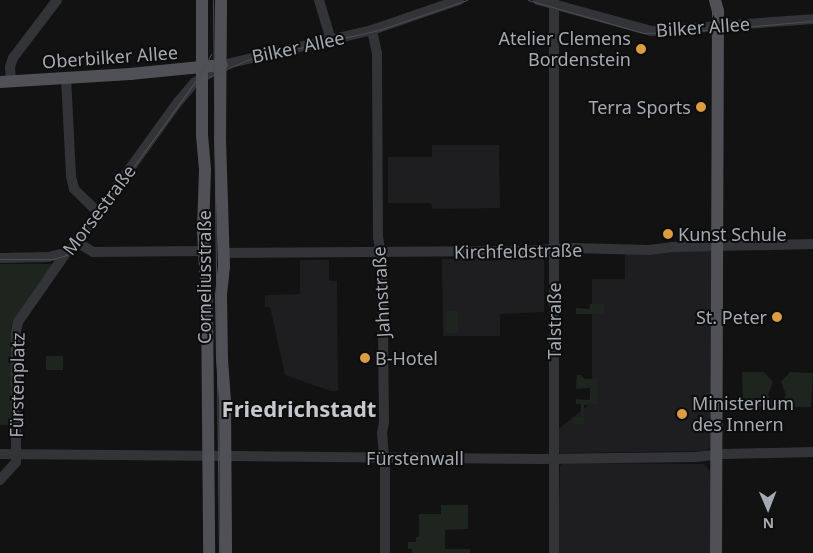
<!DOCTYPE html>
<html>
<head>
<meta charset="utf-8">
<style>
	body { margin:0 }
	#map { position:relative; width:813px; height:553px; overflow:hidden; background:#121213; font-family:"Noto Sans",sans-serif }
	div>[style] { position:absolute }
	[style*='--x'] { left:calc(var(--x)*1px); top:calc(var(--y)*1px); width:calc(var(--w)*1px); rotate:calc(var(--a)*1deg) }
	.built>* { inset:0; background:#1e1e20 }
	.green>* { inset:0; background:#1e251f; transform-origin:0 0 }
	.minor>* { height:10px; margin:-5px; padding:0 5px; transform-origin:5px; border-radius:5px; background:#333437 }
	.major>* { height:12px; margin:-6px; padding:0 6px; transform-origin:6px; border-radius:6px; background:#4f5156 }
	.tram>* { height:1px; margin:-0.5px; padding:0 0.5px; transform-origin:0.5px; border-radius:0.5px; background:#4c4e52 }
	.dots>* { width:14px; height:14px; translate:-50% -50%; box-sizing:border-box; border:2px solid #0d0d0e; border-radius:50% }
	span { translate:-50% -50%; white-space:nowrap; text-align:center; line-height:1.15; -webkit-text-stroke:4px #0d0d0e; paint-order:stroke }
	.street-label { font-size:18px; color:#a5aab2 }
	.poi-label { font-size:18px; color:#a5aab2 }
	.right { translate:-100% -50%; text-align:right }
	.left { translate:0 -50%; text-align:left }
	.district-label { font-size:22px; color:#c5c8ce; font-weight:700 }
	.north { position:absolute; left:743px; top:483px; width:50px; height:50px; -webkit-text-stroke:4px #0d0d0e; paint-order:stroke; rotate:179deg; font-size:14px; font-weight:700; line-height:20px; text-align:center; color:#a5aab2 }
	.north::after { content:''; display:block; margin:auto; width:18px; height:22px; background:#a5aab2; clip-path:polygon(50% 0,100% 100%,50% 72%,0 100%) }
</style>
</head>
<body>
<div id="map">
	<div class="built">
		<i style="clip-path:polygon(432px 145px,499px 145px,500px 208px,433px 209px,431px 203px,388px 203px,388px 157px,432px 157px)"></i>
		<i style="clip-path:polygon(708px 250px,712px 253px,711px 447px,706px 451px,561px 453px,557px 449px,556px 431px,592px 402px,592px 279px,625px 279px,625px 252px)"></i>
		<i style="clip-path:polygon(544px 258px,544px 312px,500px 314px,500px 336px,443px 336px,442px 259px)"></i>
		<i style="clip-path:polygon(300px 260px,329px 260px,329px 281px,337px 281px,338px 391px,331px 391px,285px 375px,270px 307px,265px 307px,265px 295px,300px 294px)"></i>
		<i style="clip-path:polygon(563px 463px,704px 464px,710px 471px,710px 553px,558px 553px,560px 466px)"></i>
	</div>
	<div class="green">
		<i style="clip-path:polygon(0 264px,54px 264px,11px 327px,12px 425px,0 425px)"></i>
		<i style="clip-path:polygon(590px 304px,604px 304px,604px 314px,576px 314px,576px 308px,589px 309px)"></i>
		<i style="left:446px;top:311px;width:12px;height:22px"></i>
		<i style="left:46px;top:356px;width:17px;height:14px"></i>
		<i style="clip-path:polygon(742px 372px,764px 372px,773px 382px,768px 395px,774px 403px,774px 407px,743px 407px)"></i>
		<i style="clip-path:polygon(790px 372px,813px 373px,811px 407px,781px 407px,781px 403px,786px 395px,781px 382px)"></i>
		<i style="clip-path:polygon(577px 375px,581px 375px,585px 379px,597px 379px,597px 404px,584px 405px,584px 424px,573px 424px,572px 417px,581px 417px,581px 404px,576px 404px,576px 399px,590px 400px,590px 388px,576px 389px)"></i>
		<i style="clip-path:polygon(441px 505px,468px 505px,468px 529px,445px 530px,445px 549px,470px 549px,470px 553px,412px 553px,412px 549px,408px 549px,408px 542px,416px 542px,416px 537px,419px 537px,419px 514px,441px 514px)"></i>
	</div>
	<div class="minor">
		<i style="--x:319;--y:0;--w:42;--a:73.3"></i>
		<i style="--x:538;--y:0;--w:117;--a:15.3"></i>
		<i style="--x:651;--y:31;--w:162;--a:-4.2"></i>
		<i style="--x:372;--y:30;--w:24;--a:78"></i>
		<i style="--x:377;--y:53;--w:184;--a:89.7"></i>
		<i style="--x:378;--y:237;--w:22;--a:80"></i>
		<i style="--x:382;--y:259;--w:68;--a:89.2"></i>
		<i style="--x:383;--y:327;--w:95;--a:89.4"></i>
		<i style="--x:384;--y:422;--w:11;--a:100"></i>
		<i style="--x:382;--y:433;--w:33;--a:85"></i>
		<i style="--x:385;--y:466;--w:87;--a:90"></i>
		<i style="--x:66;--y:77;--w:99;--a:87.1"></i>
		<i style="--x:71;--y:176;--w:13;--a:77"></i>
		<i style="--x:74;--y:189;--w:35;--a:44"></i>
		<i style="--x:11;--y:81;--w:14;--a:-94"></i>
		<i style="--x:10;--y:67;--w:9;--a:-72"></i>
		<i style="--x:13;--y:58;--w:73;--a:-52.8"></i>
		<i style="--x:77;--y:242;--w:19;--a:32"></i>
		<i style="--x:93;--y:252;--w:110;--a:-0.5"></i>
		<i style="--x:224;--y:253;--w:298;--a:-0.4"></i>
		<i style="--x:522;--y:251;--w:50;--a:-3.4"></i>
		<i style="--x:572;--y:248;--w:77;--a:1.5"></i>
		<i style="--x:649;--y:250;--w:24;--a:-7"></i>
		<i style="--x:673;--y:247;--w:140;--a:-1.2"></i>
		<i style="--x:0;--y:258;--w:48;--a:-1.2"></i>
		<i style="--x:48;--y:257;--w:18;--a:-13"></i>
		<i style="--x:0;--y:454;--w:540;--a:0.53"></i>
		<i style="--x:540;--y:459;--w:155;--a:-0.7"></i>
		<i style="--x:695;--y:457;--w:30;--a:-6"></i>
		<i style="--x:725;--y:454;--w:88;--a:-1.3"></i>
		<i style="--x:0;--y:480;--w:24;--a:-48"></i>
		<i style="--x:16;--y:462;--w:130;--a:-90"></i>
		<i style="--x:16;--y:332;--w:10;--a:-79"></i>
		<i style="--x:18;--y:322;--w:84;--a:-55.2"></i>
		<i style="--x:66;--y:253;--w:11;--a:-41"></i>
		<i style="--x:74;--y:246;--w:178;--a:-54.2"></i>
		<i style="--x:178;--y:102;--w:25;--a:-50"></i>
		<i style="--x:194;--y:83;--w:33;--a:-33"></i>
		<i style="--x:222;--y:65;--w:154;--a:-13.1"></i>
		<i style="--x:372;--y:30;--w:92;--a:-19"></i>
		<i style="--x:554;--y:553;--w:553;--a:-90"></i>
	</div>
	<div class="major">
		<i style="--x:202;--y:0;--w:135;--a:90"></i>
		<i style="--x:202;--y:135;--w:35;--a:85"></i>
		<i style="--x:205;--y:170;--w:61;--a:91.9"></i>
		<i style="--x:203;--y:231;--w:71;--a:86.8"></i>
		<i style="--x:207;--y:302;--w:251;--a:89.5"></i>
		<i style="--x:221;--y:0;--w:139;--a:90.4"></i>
		<i style="--x:220;--y:139;--w:127;--a:88.2"></i>
		<i style="--x:224;--y:266;--w:30;--a:96"></i>
		<i style="--x:221;--y:296;--w:64;--a:89.1"></i>
		<i style="--x:222;--y:360;--w:41;--a:85.8"></i>
		<i style="--x:225;--y:401;--w:152;--a:89.6"></i>
		<i style="--x:715;--y:0;--w:11;--a:75"></i>
		<i style="--x:718;--y:11;--w:542;--a:90.21"></i>
		<i style="--x:0;--y:82;--w:130;--a:-3.5"></i>
		<i style="--x:130;--y:74;--w:92;--a:-5.6"></i>
	</div>
	<div class="tram">
		<i style="--x:213;--y:0;--w:553;--a:89.38"></i>
		<i style="--x:528;--y:0;--w:121;--a:15.9"></i>
		<i style="--x:644;--y:33;--w:38;--a:-2"></i>
		<i style="--x:682;--y:32;--w:131;--a:-4.8"></i>
		<i style="--x:209;--y:77;--w:42;--a:-24.1"></i>
		<i style="--x:247;--y:60;--w:135;--a:-12.8"></i>
		<i style="--x:379;--y:30;--w:93;--a:-18.8"></i>
		<i style="--x:0;--y:259;--w:53;--a:0"></i>
		<i style="--x:53;--y:259;--w:14;--a:-17"></i>
		<i style="--x:66;--y:255;--w:10;--a:-37"></i>
		<i style="--x:74;--y:249;--w:215;--a:-54.1"></i>
		<i style="--x:200;--y:75;--w:24;--a:-62"></i>
	</div>
	<div class="dots">
		<i style="left:641px;top:49px;background:#dc9c40"></i>
		<i style="left:701px;top:107px;background:#dc9c40"></i>
		<i style="left:668px;top:234px;background:#dc9c40"></i>
		<i style="left:777px;top:317px;background:#dc9c40"></i>
		<i style="left:365px;top:358px;background:#dc9c40"></i>
		<i style="left:682px;top:414px;background:#dc9c40"></i>
	</div>
	<div class="street-label">
		<span style="left:703px;top:27px;rotate:-4deg">Bilker Allee</span>
		<span style="left:298px;top:47px;rotate:-12deg">Bilker Allee</span>
		<span style="left:110px;top:57px;rotate:-4deg">Oberbilker Allee</span>
		<span style="left:99px;top:210px;rotate:-53deg">Morsestraße</span>
		<span style="left:518px;top:251px;rotate:-1deg">Kirchfeldstraße</span>
		<span style="left:204px;top:277px;rotate:-90deg">Corneliusstraße</span>
		<span style="left:381px;top:292px;rotate:-93deg">Jahnstraße</span>
		<span style="left:554px;top:321px;rotate:-90deg">Talstraße</span>
		<span style="left:17px;top:385px;rotate:-89deg">Fürstenplatz</span>
		<span style="left:415px;top:458px">Fürstenwall</span>
	</div>
	<div class="poi-label">
		<span class="right" style="left:631px;top:49px">Atelier Clemens<br>Bordenstein</span>
		<span class="right" style="left:691px;top:107px">Terra Sports</span>
		<span class="left" style="left:678px;top:234px">Kunst Schule</span>
		<span class="right" style="left:767px;top:317px">St. Peter</span>
		<span class="left" style="left:375px;top:358px">B-Hotel</span>
		<span class="left" style="left:692px;top:414px">Ministerium<br>des Innern</span>
	</div>
	<div class="district-label">
		<span style="left:299px;top:409px">Friedrichstadt</span>
	</div>
	<div class="north">N</div>
</div>
</body>
</html>
